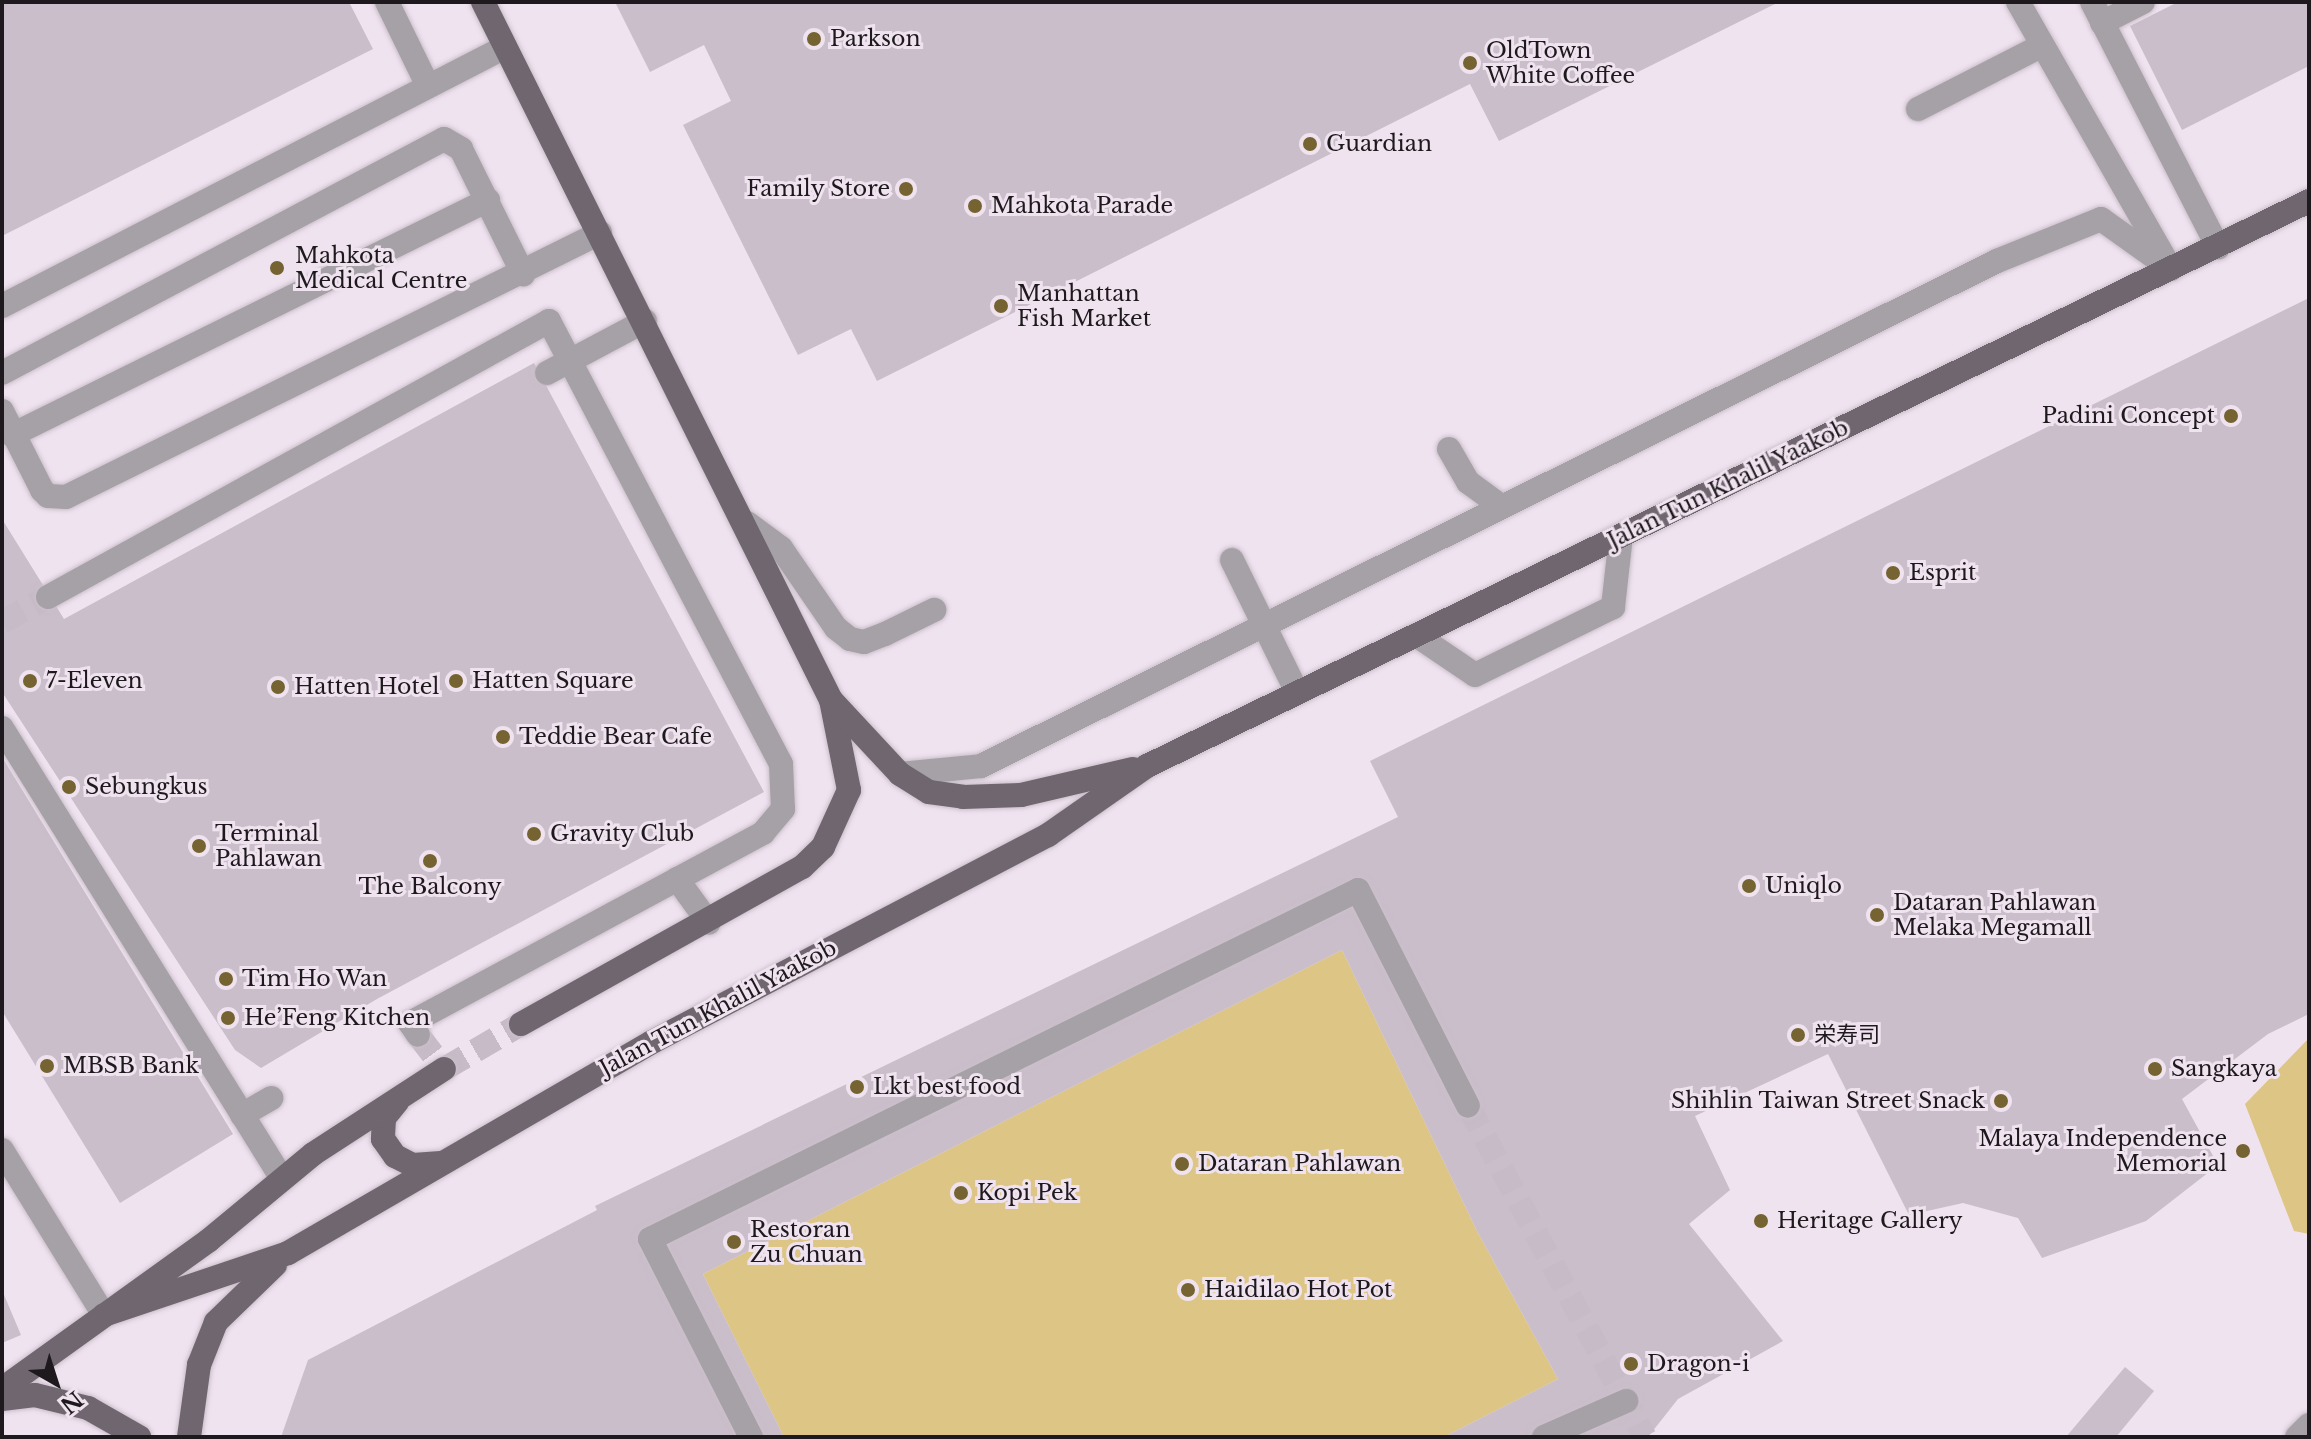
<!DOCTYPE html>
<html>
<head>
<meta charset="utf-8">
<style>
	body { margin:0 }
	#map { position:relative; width:2311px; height:1439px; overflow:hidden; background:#f0e3f0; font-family:"Libre Baskerville","Noto Sans SC",serif }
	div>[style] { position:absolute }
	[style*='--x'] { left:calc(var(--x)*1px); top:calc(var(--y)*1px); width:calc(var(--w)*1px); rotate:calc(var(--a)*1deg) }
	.green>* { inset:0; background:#ddc586 }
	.building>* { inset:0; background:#cabeca }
	.minor-tunnel>* { height:24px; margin-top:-12px; transform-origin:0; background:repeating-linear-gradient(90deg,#c6bbc6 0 24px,transparent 0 36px) }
	.major-tunnel>* { height:24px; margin-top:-12px; transform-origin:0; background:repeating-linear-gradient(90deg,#c6bbc6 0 24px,transparent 0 36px) }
	.roads { filter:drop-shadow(0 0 2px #cabfca) drop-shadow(0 0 2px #cabfca) }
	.minor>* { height:24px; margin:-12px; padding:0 12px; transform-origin:12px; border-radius:12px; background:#a6a1a6 }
	.major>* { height:24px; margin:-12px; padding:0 12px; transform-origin:12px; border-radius:12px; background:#6f6670 }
	.dots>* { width:22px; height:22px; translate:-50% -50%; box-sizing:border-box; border:4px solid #f0e3f0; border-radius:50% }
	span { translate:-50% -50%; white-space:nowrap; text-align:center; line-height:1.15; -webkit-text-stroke:6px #f0e3f0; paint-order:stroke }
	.poi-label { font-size:22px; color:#1d191d }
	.left { translate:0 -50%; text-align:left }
	.right { translate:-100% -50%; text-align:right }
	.street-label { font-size:22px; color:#1d191d }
	.frame { position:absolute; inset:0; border:4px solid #1d191d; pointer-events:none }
	.north { position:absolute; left:16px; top:1343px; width:80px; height:80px; -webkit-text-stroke:6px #f0e3f0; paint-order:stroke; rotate:141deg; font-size:22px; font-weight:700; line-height:32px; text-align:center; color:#1d191d }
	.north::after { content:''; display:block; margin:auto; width:28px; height:36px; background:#1d191d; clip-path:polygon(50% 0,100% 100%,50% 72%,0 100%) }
</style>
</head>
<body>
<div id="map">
	<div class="green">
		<i style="clip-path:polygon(1342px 950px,1477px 1231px,1558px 1379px,1444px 1437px,784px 1437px,703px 1274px)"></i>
		<i style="clip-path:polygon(2309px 1038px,2309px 1234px,2294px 1231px,2245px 1104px)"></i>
	</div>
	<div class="building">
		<i style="clip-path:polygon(2px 2px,349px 2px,373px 49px,2px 236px)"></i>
		<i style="clip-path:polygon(615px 2px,1779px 2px,1499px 141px,1470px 84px,877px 381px,851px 329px,798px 355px,683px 125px,731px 101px,704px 45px,650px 72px)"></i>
		<i style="clip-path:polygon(2178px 2px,2309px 2px,2309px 66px,2182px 130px,2130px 26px)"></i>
		<i style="clip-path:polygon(2309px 298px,2309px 1014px,2268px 1034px,2182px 1099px,2218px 1165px,2146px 1221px,2042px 1258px,2018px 1218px,1963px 1203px,1909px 1215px,1828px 1054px,1695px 1116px,1730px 1190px,1689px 1224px,1783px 1341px,1678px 1399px,1648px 1437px,1444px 1437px,1558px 1379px,1477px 1231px,1342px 950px,703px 1274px,784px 1437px,281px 1437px,308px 1360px,597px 1210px,595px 1206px,1398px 817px,1370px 761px)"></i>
		<i style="clip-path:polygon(534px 363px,764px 792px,377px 999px,261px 1068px,235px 1050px,2px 692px,2px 519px,64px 619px)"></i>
		<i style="clip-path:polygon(2px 757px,233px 1134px,120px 1203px,2px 1011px)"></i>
		<i style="clip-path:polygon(2px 1290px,21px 1335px,2px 1343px)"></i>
		<i style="clip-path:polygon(2125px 1367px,2154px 1391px,2116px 1437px,2066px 1437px)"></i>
	</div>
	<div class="minor-tunnel">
		<i style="--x:2;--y:622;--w:52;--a:-28.5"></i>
		<i style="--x:418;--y:1035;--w:43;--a:52.6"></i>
		<i style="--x:1468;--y:1106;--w:375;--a:61.9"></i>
	</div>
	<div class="major-tunnel">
		<i style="--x:444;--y:1069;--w:89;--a:-30.3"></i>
	</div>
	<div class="roads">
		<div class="minor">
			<i style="--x:387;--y:2;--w:93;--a:64"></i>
			<i style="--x:2018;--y:2;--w:297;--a:60.2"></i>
			<i style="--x:2092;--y:2;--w:276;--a:62.8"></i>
			<i style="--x:2102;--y:23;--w:46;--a:-27.1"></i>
			<i style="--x:1918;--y:109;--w:138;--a:-27.1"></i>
			<i style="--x:2;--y:306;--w:566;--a:-27.24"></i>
			<i style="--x:2;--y:373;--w:500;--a:-27.9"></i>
			<i style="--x:444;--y:139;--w:20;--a:30"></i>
			<i style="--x:461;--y:149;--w:140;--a:63.6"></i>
			<i style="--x:547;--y:373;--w:111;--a:-28"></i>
			<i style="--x:2;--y:411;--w:89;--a:63.1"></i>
			<i style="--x:42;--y:490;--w:8;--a:45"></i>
			<i style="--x:48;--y:496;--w:18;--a:3"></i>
			<i style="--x:66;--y:497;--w:596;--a:-26.31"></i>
			<i style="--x:12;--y:435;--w:531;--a:-26.28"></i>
			<i style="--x:1449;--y:449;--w:38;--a:60"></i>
			<i style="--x:1468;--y:482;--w:41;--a:36"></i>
			<i style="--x:747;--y:523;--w:42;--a:36.3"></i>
			<i style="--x:781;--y:548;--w:97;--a:55.5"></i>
			<i style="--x:836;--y:628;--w:18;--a:38"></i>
			<i style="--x:850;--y:639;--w:14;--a:12"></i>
			<i style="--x:864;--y:642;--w:22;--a:-21"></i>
			<i style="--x:885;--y:634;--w:55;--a:-26.1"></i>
			<i style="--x:1232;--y:560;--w:147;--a:63.8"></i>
			<i style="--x:48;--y:597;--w:572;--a:-28.85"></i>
			<i style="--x:549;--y:321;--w:500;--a:62.36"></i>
			<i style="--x:781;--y:764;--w:45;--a:87.5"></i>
			<i style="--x:783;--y:809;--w:31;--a:130"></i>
			<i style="--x:763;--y:833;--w:401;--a:151.7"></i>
			<i style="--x:410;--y:1023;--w:14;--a:56"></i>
			<i style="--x:1416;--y:635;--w:71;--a:34.1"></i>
			<i style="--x:1475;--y:675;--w:154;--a:-26.2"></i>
			<i style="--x:1613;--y:607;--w:71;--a:-83.6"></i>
			<i style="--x:2;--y:728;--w:529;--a:58.14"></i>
			<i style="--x:900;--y:774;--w:81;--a:-5.6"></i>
			<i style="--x:981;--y:766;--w:1135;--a:-26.43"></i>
			<i style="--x:1997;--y:261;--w:112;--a:-22"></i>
			<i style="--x:2101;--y:219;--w:86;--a:35.5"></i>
			<i style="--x:677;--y:879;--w:54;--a:54"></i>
			<i style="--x:242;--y:1115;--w:34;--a:-30"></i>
			<i style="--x:2;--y:1150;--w:194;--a:58.3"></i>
			<i style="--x:751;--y:1437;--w:222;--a:-117"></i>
			<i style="--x:650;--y:1239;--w:789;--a:-26.24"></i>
			<i style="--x:1358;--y:890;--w:242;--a:63"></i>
			<i style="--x:1544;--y:1437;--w:90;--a:-23.7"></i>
			<i style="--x:2297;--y:1437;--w:17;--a:-45"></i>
		</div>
		<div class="major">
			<i style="--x:483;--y:2;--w:780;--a:63.5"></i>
			<i style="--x:831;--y:700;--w:92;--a:78.7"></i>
			<i style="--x:849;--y:790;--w:63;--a:114.5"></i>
			<i style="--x:823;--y:847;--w:29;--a:136"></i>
			<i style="--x:802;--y:867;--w:322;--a:150.8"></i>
			<i style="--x:831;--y:700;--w:101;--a:47"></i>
			<i style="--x:900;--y:774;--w:34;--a:32"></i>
			<i style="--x:929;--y:792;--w:34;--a:8"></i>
			<i style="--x:963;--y:797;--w:58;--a:-2"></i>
			<i style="--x:1021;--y:795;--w:115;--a:-13.1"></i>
			<i style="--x:397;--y:1102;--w:21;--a:129"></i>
			<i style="--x:384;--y:1118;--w:21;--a:93"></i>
			<i style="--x:383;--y:1139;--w:21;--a:55"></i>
			<i style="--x:395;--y:1156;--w:20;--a:27"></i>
			<i style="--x:413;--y:1165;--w:28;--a:-4"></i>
			<i style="--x:104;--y:1315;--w:194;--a:-18.6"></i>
			<i style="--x:288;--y:1253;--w:421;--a:-30.1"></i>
			<i style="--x:652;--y:1042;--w:447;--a:-27.6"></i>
			<i style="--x:1048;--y:835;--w:121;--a:-34.9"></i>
			<i style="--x:1147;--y:766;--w:1292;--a:-25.93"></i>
			<i style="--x:2;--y:1389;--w:254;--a:-35.7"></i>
			<i style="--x:208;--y:1241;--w:136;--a:-39.6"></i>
			<i style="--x:313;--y:1154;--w:156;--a:-33"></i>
			<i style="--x:2;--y:1399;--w:33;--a:-7"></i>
			<i style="--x:35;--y:1395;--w:55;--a:13.8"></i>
			<i style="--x:88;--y:1408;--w:59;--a:29.6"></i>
			<i style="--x:189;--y:1437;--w:73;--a:-82.1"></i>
			<i style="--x:199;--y:1365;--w:46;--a:-68.4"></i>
			<i style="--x:216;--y:1322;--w:82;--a:-44"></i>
		</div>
	</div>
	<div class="dots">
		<i style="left:814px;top:39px;background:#766332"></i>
		<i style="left:1470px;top:63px;background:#766332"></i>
		<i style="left:1310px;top:144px;background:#766332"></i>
		<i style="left:906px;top:189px;background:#766332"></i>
		<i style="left:975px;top:206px;background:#766332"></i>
		<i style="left:277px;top:268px;background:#766332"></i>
		<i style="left:1001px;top:306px;background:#766332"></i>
		<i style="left:2231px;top:416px;background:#766332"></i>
		<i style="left:1893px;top:573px;background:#766332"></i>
		<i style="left:30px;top:681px;background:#766332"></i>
		<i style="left:456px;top:681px;background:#766332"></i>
		<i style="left:278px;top:687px;background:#766332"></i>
		<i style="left:503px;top:737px;background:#766332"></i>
		<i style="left:69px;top:787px;background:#766332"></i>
		<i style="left:534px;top:834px;background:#766332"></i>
		<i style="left:199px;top:846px;background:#766332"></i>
		<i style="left:430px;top:861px;background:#766332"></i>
		<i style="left:1749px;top:886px;background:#766332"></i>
		<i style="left:1877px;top:915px;background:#766332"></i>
		<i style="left:226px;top:979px;background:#766332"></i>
		<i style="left:228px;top:1018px;background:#766332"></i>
		<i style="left:1798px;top:1035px;background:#766332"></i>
		<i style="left:47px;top:1066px;background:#766332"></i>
		<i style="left:2155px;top:1069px;background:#766332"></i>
		<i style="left:857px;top:1087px;background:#766332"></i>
		<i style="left:2001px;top:1101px;background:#766332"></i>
		<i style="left:2243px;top:1151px;background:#766332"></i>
		<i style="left:1182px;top:1164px;background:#766332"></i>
		<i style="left:961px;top:1193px;background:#766332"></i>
		<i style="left:1761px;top:1221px;background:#766332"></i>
		<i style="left:734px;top:1242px;background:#766332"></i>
		<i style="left:1188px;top:1290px;background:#766332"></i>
		<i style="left:1631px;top:1364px;background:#766332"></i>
	</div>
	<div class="poi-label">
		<span class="left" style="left:830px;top:39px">Parkson</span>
		<span class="left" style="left:1486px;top:63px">OldTown<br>White Coffee</span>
		<span class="left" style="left:1326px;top:144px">Guardian</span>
		<span class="right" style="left:890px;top:189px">Family Store</span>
		<span class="left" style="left:991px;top:206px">Mahkota Parade</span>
		<span class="left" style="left:295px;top:268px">Mahkota<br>Medical Centre</span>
		<span class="left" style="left:1017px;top:306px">Manhattan<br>Fish Market</span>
		<span class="right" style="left:2215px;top:416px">Padini Concept</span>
		<span class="left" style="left:1909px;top:573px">Esprit</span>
		<span class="left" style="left:46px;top:681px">7-Eleven</span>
		<span class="left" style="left:472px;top:681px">Hatten Square</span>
		<span class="left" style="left:294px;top:687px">Hatten Hotel</span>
		<span class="left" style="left:519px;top:737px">Teddie Bear Cafe</span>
		<span class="left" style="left:85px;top:787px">Sebungkus</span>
		<span class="left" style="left:215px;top:846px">Terminal<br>Pahlawan</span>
		<span class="left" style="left:550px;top:834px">Gravity Club</span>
		<span class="left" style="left:1765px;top:886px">Uniqlo</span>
		<span style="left:430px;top:887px">The Balcony</span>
		<span class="left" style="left:1893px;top:915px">Dataran Pahlawan<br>Melaka Megamall</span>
		<span class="left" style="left:242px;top:979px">Tim Ho Wan</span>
		<span class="left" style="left:244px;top:1018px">He’Feng Kitchen</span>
		<span class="left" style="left:1814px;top:1035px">栄寿司</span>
		<span class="left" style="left:63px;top:1066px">MBSB Bank</span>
		<span class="left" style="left:2171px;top:1069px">Sangkaya</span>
		<span class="left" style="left:873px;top:1087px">Lkt best food</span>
		<span class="right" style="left:1985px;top:1101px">Shihlin Taiwan Street Snack</span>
		<span class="right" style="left:2227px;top:1151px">Malaya Independence<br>Memorial</span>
		<span class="left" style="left:1198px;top:1164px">Dataran Pahlawan</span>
		<span class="left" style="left:977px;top:1193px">Kopi Pek</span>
		<span class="left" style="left:1777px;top:1221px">Heritage Gallery</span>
		<span class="left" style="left:750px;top:1242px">Restoran<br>Zu Chuan</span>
		<span class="left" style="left:1204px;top:1290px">Haidilao Hot Pot</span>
		<span class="left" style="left:1647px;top:1364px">Dragon-i</span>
	</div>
	<div class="street-label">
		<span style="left:1728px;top:484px;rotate:-26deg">Jalan Tun Khalil Yaakob</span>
		<span style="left:718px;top:1008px;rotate:-28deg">Jalan Tun Khalil Yaakob</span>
	</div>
	<div class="frame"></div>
	<div class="north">N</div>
</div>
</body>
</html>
